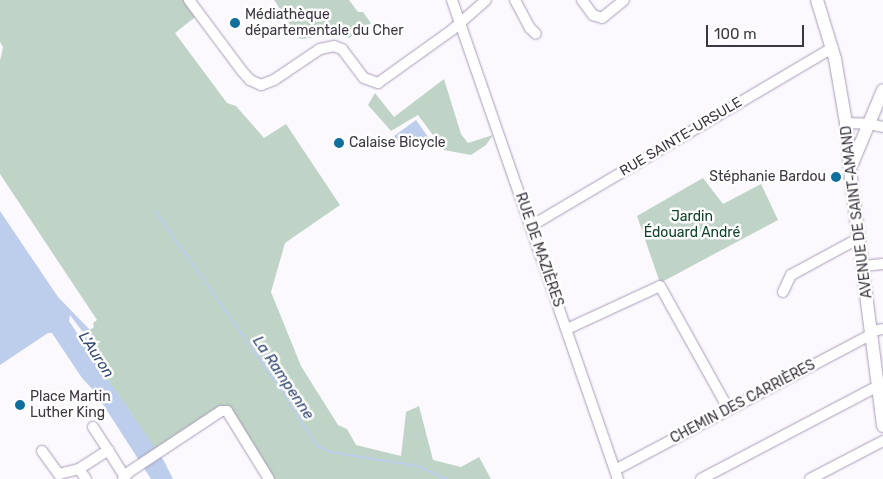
<!DOCTYPE html>
<html>
<head>
<meta charset="utf-8">
<style>
	body { margin:0 }
	#map { position:relative; width:883px; height:479px; overflow:hidden; background:#fbf8fe; font-family:Rubik,sans-serif }
	div>[style] { position:absolute }
	[style*='--x'] { left:calc(var(--x)*1px); top:calc(var(--y)*1px); width:calc(var(--w)*1px); rotate:calc(var(--a)*1deg) }
	.green>* { inset:0; background:#bfd4c6 }
	.water>* { inset:0; background:#bdcdec }
	.stream>* { height:2px; margin:-1px; padding:0 1px; transform-origin:1px; border-radius:1px; background:#bdcdec }
	.roads { filter:drop-shadow(0 0 1px #a99cb9) drop-shadow(0 0 1px #a99cb9) }
	.minor>* { height:10px; margin:-5px; padding:0 5px; transform-origin:5px; border-radius:5px; background:#fff }
	.major>* { height:12px; margin:-6px; padding:0 6px; transform-origin:6px; border-radius:6px; background:#fff }
	.dots>* { width:14px; height:14px; translate:-50% -50%; box-sizing:border-box; border:2px solid #fff; border-radius:50% }
	span { translate:-50% -50%; white-space:nowrap; text-align:center; line-height:1.15; -webkit-text-stroke:5px #fff; paint-order:stroke }
	.poi-label { font-size:14px; color:#3c3642 }
	.left { translate:0 -50%; text-align:left }
	.right { translate:-100% -50%; text-align:right }
	.street-label { font-size:14px; color:#3c3642 }
	.park-label { font-size:14px; color:#0d4427 }
	.water-label { font-size:15px; color:#30456e; font-style:italic }
	.scale { position:absolute; left:706px; top:25px; width:98px; height:22px; box-sizing:border-box; border:2px solid #3c3642; border-top:0; padding-left:6px; font-size:15px; line-height:18px; white-space:nowrap; color:#3c3642; -webkit-text-stroke:4px #fff; paint-order:stroke }
</style>
</head>
<body>
<div id="map">
	<div class="green">
		<i style="clip-path:polygon(0 0,189px 0,199px 14px,175px 33px,227px 103px,236px 106px,264px 138px,286px 124px,340px 205px,285px 243px,271px 292px,301px 366px,338px 425px,347px 429px,356px 445px,401px 456px,406px 412px,419px 406px,433px 460px,461px 467px,479px 457px,491px 479px,269px 479px,226px 411px,158px 453px,89px 352px,93px 335px,90px 330px,94px 327px,93px 323px,97px 320px,0 174px,0 61px,3px 47px,0 42px)"></i>
		<i style="clip-path:polygon(274px 0,349px 0,358px 12px,363px 12px,371px 23px,349px 38px,331px 34px,302px 39px,299px 38px)"></i>
		<i style="clip-path:polygon(444px 79px,461px 134px,468px 143px,493px 135px,486px 145px,471px 155px,444px 150px,418px 115px,391px 131px,368px 105px,375px 93px,394px 117px)"></i>
		<i style="clip-path:polygon(703px 178px,723px 204px,761px 184px,778px 220px,660px 283px,637px 216px)"></i>
	</div>
	<div class="water">
		<i style="clip-path:polygon(416px 120px,433px 144px,428px 148px,403px 147px,394px 136px)"></i>
		<i style="clip-path:polygon(evenodd,0 211px,58px 297px,90px 330px,93px 335px,89px 352px,164px 461px,173px 479px,151px 479px,95px 392px,82px 378px,52px 333px,48px 333px,0 365px,0 211px,70px 315px,85px 335px,85px 345px,69px 321px,70px 315px)"></i>
	</div>
	<div class="stream">
		<i style="--x:155;--y:211;--w:224;--a:54.8"></i>
		<i style="--x:284;--y:394;--w:60;--a:57.9"></i>
		<i style="--x:316;--y:445;--w:16;--a:27"></i>
		<i style="--x:330;--y:452;--w:89;--a:9"></i>
		<i style="--x:418;--y:466;--w:31;--a:25"></i>
	</div>
	<div class="roads">
		<div class="minor">
			<i style="--x:189;--y:0;--w:89;--a:53.3"></i>
			<i style="--x:242;--y:71;--w:12;--a:48"></i>
			<i style="--x:250;--y:80;--w:12;--a:24"></i>
			<i style="--x:261;--y:85;--w:14;--a:-21"></i>
			<i style="--x:274;--y:80;--w:55;--a:-34"></i>
			<i style="--x:320;--y:49;--w:14;--a:-12"></i>
			<i style="--x:334;--y:46;--w:9;--a:21"></i>
			<i style="--x:342;--y:49;--w:36;--a:53"></i>
			<i style="--x:364;--y:78;--w:15;--a:20"></i>
			<i style="--x:378;--y:83;--w:91;--a:-35.6"></i>
			<i style="--x:452;--y:30;--w:45;--a:-41.4"></i>
			<i style="--x:452;--y:0;--w:507;--a:70.89"></i>
			<i style="--x:515;--y:0;--w:32;--a:62"></i>
			<i style="--x:530;--y:28;--w:8;--a:45"></i>
			<i style="--x:582;--y:0;--w:19;--a:54"></i>
			<i style="--x:593;--y:15;--w:9;--a:18"></i>
			<i style="--x:602;--y:18;--w:28;--a:-39"></i>
			<i style="--x:846;--y:123;--w:23;--a:2"></i>
			<i style="--x:869;--y:124;--w:14;--a:12"></i>
			<i style="--x:531;--y:226;--w:350;--a:-30.6"></i>
			<i style="--x:863;--y:266;--w:20;--a:-6"></i>
			<i style="--x:783;--y:292;--w:19;--a:-65"></i>
			<i style="--x:791;--y:275;--w:69;--a:-28.4"></i>
			<i style="--x:852;--y:242;--w:7;--a:-8"></i>
			<i style="--x:567;--y:329;--w:102;--a:-24.8"></i>
			<i style="--x:660;--y:286;--w:140;--a:60.9"></i>
			<i style="--x:871;--y:331;--w:12;--a:-9"></i>
			<i style="--x:93;--y:427;--w:27;--a:57"></i>
			<i style="--x:42;--y:451;--w:29;--a:54"></i>
			<i style="--x:59;--y:474;--w:21;--a:-14"></i>
			<i style="--x:79;--y:469;--w:12;--a:55"></i>
			<i style="--x:79;--y:469;--w:35;--a:-33"></i>
			<i style="--x:108;--y:450;--w:31;--a:58"></i>
			<i style="--x:615;--y:470;--w:291;--a:-27.9"></i>
			<i style="--x:123;--y:479;--w:9;--a:-49"></i>
			<i style="--x:129;--y:472;--w:110;--a:-33.5"></i>
			<i style="--x:221;--y:411;--w:6;--a:0"></i>
			<i style="--x:227;--y:411;--w:80;--a:58.3"></i>
			<i style="--x:701;--y:479;--w:200;--a:-27.7"></i>
			<i style="--x:810;--y:479;--w:82;--a:-27.5"></i>
		</div>
		<div class="major">
			<i style="--x:817;--y:0;--w:62;--a:73"></i>
			<i style="--x:835;--y:59;--w:65;--a:80.2"></i>
			<i style="--x:846;--y:123;--w:56;--a:84.9"></i>
			<i style="--x:851;--y:179;--w:249;--a:82.6"></i>
			<i style="--x:852;--y:164;--w:80;--a:-67.3"></i>
		</div>
	</div>
	<div class="dots">
		<i style="left:235px;top:23px;background:#116f9d"></i>
		<i style="left:339px;top:143px;background:#116f9d"></i>
		<i style="left:836px;top:177px;background:#116f9d"></i>
		<i style="left:20px;top:405px;background:#116f9d"></i>
	</div>
	<div class="poi-label">
		<span class="left" style="left:245px;top:23px">Médiathèque<br>départementale du Cher</span>
		<span class="left" style="left:349px;top:143px">Calaise Bicycle</span>
		<span class="right" style="left:826px;top:177px">Stéphanie Bardou</span>
		<span class="left" style="left:30px;top:405px">Place Martin<br>Luther King</span>
	</div>
	<div class="street-label">
		<span style="left:681px;top:137px;rotate:-31deg">RUE SAINTE-URSULE</span>
		<span style="left:857px;top:212px;rotate:-97deg">AVENUE DE SAINT-AMAND</span>
		<span style="left:539px;top:250px;rotate:71deg">RUE DE MAZIÈRES</span>
		<span style="left:743px;top:402px;rotate:-28deg">CHEMIN DES CARRIÈRES</span>
	</div>
	<div class="park-label">
		<span style="left:692px;top:225px">Jardin<br>Édouard André</span>
	</div>
	<div class="water-label">
		<span style="left:96px;top:355px;rotate:57deg">L'Auron</span>
		<span style="left:283px;top:378px;rotate:56deg">La Rampenne</span>
	</div>
	<div class="scale">100 m</div>
</div>
</body>
</html>
